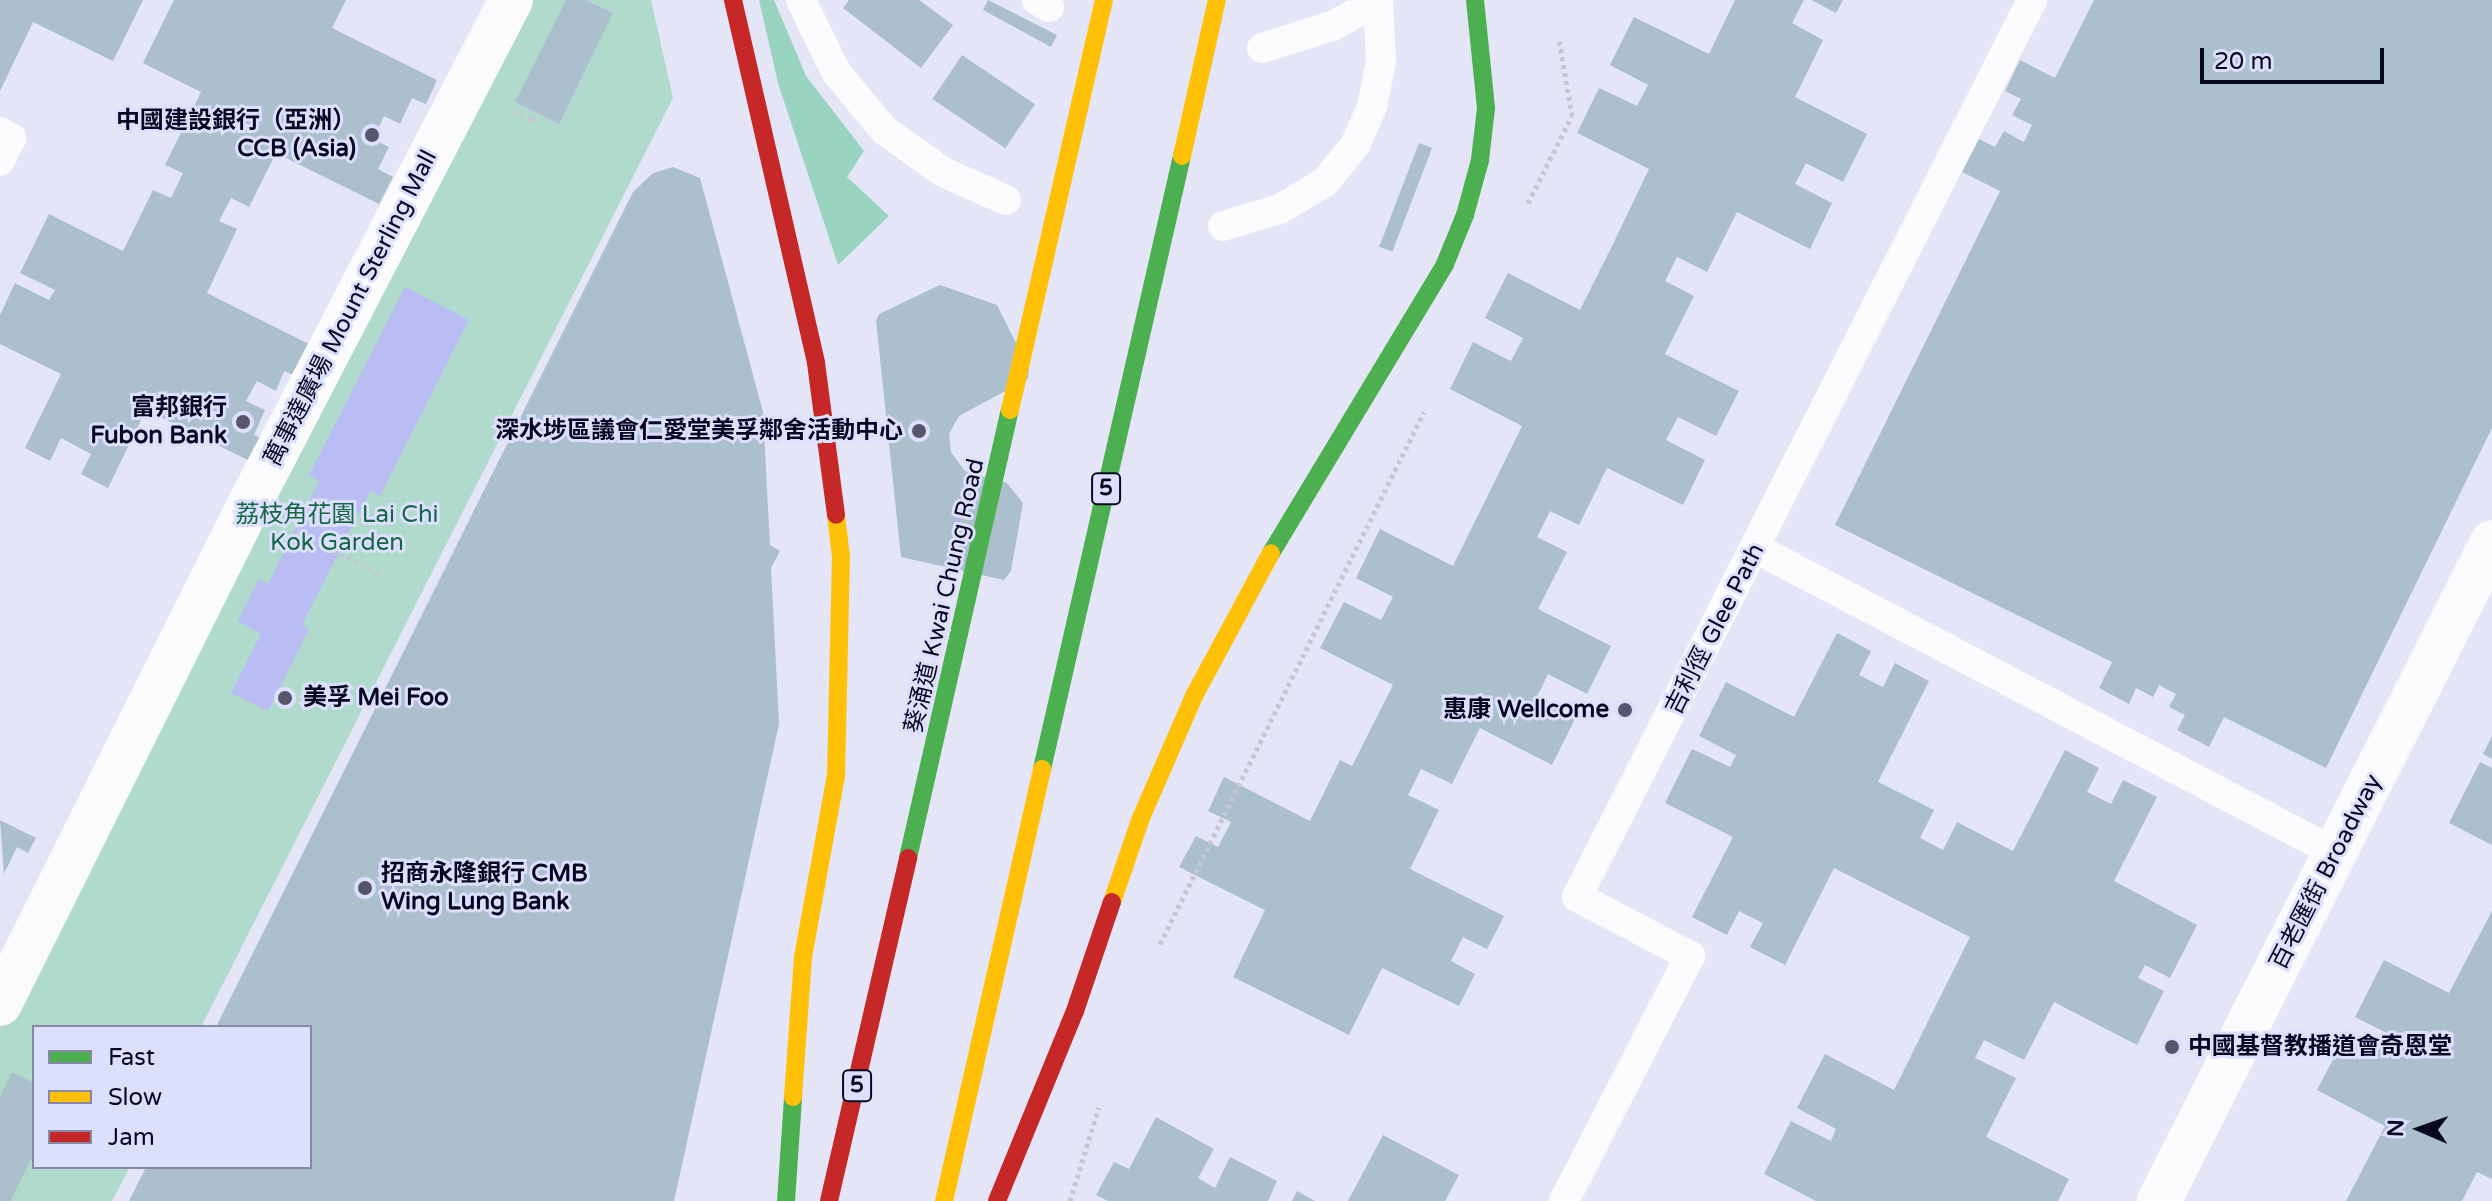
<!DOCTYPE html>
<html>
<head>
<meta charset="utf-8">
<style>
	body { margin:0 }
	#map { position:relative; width:2492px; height:1201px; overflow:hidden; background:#e4e5f6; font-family:"Varela Round","Noto Sans TC",sans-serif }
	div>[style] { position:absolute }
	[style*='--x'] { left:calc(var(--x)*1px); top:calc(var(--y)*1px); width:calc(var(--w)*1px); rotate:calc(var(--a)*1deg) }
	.green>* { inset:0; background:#b0dbcc }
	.forest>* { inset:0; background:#98d4c0 }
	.water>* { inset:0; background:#b9bdf4 }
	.building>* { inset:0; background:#abbfcc; transform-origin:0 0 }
	.path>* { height:5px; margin-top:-2.5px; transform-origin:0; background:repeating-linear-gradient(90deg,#c7c7cf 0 4px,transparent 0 8px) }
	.lane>* { height:30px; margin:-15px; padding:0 15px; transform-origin:15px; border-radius:15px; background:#fbfbfe }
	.street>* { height:44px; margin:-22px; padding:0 22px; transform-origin:22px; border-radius:22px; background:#fbfbfe }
	.fast>* { height:18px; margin:-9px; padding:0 9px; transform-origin:9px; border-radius:9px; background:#4caf50 }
	.slow>* { height:18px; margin:-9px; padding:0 9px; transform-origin:9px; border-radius:9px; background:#ffc107 }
	.jam>* { height:18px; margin:-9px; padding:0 9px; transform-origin:9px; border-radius:9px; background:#c62828 }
	.dots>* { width:22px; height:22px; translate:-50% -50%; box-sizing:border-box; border:4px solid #dcdffe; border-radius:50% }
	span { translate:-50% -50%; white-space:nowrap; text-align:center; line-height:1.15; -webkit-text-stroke:6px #dcdffe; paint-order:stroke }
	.shield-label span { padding:2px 6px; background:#dcdffe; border:2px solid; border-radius:6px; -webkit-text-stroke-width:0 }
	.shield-label { font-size:22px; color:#090821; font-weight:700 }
	.poi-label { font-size:24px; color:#090821; font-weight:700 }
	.right { translate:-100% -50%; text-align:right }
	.left { translate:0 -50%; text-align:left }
	.street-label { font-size:24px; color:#090821 }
	.park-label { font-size:24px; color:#156745 }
	.legend { position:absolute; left:32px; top:1025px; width:280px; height:144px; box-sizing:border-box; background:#dcdffe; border:2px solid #8889a6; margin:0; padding:10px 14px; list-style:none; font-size:24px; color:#090821 }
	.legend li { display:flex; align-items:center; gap:16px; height:40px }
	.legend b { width:40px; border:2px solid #8889a6 }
	.north { position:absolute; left:2380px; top:1089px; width:80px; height:80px; -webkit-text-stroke:6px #dcdffe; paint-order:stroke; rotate:272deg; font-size:22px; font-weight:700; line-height:32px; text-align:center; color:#090821 }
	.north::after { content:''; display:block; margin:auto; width:28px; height:36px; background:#090821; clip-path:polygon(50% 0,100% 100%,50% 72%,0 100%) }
	.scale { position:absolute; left:2200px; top:48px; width:184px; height:36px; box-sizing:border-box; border:4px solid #090821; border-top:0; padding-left:10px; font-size:24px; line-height:28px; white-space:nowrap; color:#090821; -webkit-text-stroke:6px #dcdffe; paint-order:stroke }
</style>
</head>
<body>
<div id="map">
	<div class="green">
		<i style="clip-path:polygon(499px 0,651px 0,673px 98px,201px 1027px,34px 1027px,34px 1167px,130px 1167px,112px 1201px,0 1201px,0 970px)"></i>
	</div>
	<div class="forest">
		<i style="clip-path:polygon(759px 0,774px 0,806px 76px,864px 151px,847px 177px,889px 216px,838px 265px,778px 83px)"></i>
	</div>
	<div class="water">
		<i style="clip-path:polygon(405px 287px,469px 320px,380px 496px,370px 491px,302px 625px,309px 629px,268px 711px,231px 693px,261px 634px,238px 621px,259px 579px,268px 584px,319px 481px,309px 475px)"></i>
	</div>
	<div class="building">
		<i style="clip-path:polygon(0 0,143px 0,113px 61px,33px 22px,0 91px)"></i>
		<i style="clip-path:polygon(174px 0,346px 0,332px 28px,437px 80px,426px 104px,412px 98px,400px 124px,384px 116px,373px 139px,389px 147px,378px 169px,393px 177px,379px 204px,276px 153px,249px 207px,231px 198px,219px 221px,237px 229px,207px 293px,311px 345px,296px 376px,284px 371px,276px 391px,257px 381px,246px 401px,265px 410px,254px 435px,263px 439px,252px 462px,146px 410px,108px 488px,81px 474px,91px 454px,61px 438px,50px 461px,25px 448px,61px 374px,0 344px,0 315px,15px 283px,49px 300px,55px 290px,20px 273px,49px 214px,123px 251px,153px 190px,171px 198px,183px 173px,165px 165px,201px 92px,143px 63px)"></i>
		<i style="clip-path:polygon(566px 0,586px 0,613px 13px,559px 124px,515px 102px)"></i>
		<i style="clip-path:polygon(849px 0,919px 0,953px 25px,921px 68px,843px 8px)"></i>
		<i style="clip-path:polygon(988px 0,1057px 35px,1051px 47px,983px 10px)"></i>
		<i style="clip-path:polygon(1735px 0,1804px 0,1792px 23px,1823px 40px,1795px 97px,1867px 134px,1843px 182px,1806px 163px,1795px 184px,1832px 203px,1810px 249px,1737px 212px,1707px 272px,1677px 257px,1665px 281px,1694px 296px,1665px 354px,1739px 391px,1716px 436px,1678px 417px,1666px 440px,1705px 460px,1683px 505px,1607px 468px,1579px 525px,1550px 511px,1537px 537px,1567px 552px,1538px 609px,1611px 646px,1587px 694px,1548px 674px,1537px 697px,1576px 717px,1552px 765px,1480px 728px,1452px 784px,1421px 769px,1408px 795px,1439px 810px,1410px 869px,1504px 916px,1487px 949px,1463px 937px,1451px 961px,1475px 974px,1459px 1006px,1382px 968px,1349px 1035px,1233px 977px,1265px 910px,1179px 867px,1196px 836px,1218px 847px,1231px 822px,1208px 811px,1224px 777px,1310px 821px,1340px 760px,1352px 766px,1393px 685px,1320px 648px,1344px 602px,1381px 620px,1393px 597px,1356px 578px,1380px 529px,1453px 566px,1522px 426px,1450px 389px,1473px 342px,1511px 361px,1523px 338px,1485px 318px,1508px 273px,1580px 310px,1614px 242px,1649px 169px,1577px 133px,1599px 88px,1637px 106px,1648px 85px,1610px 65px,1634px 17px,1709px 54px)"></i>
		<i style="clip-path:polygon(1811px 0,1843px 0,1836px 13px)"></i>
		<i style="clip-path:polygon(2094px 0,2492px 0,2492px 428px,2326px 768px,2224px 717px,2209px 747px,2177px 730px,2185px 715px,2169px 707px,2176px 694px,2159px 685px,2153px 697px,2136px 688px,2129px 704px,2099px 688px,2112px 662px,1835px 525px,2000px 191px,1962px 172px,1979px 139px,1995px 147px,2004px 131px,2024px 142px,2032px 125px,2012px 115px,2021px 99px,2005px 91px,2020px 60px,2055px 78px)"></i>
		<i style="left:962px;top:55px;width:88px;height:53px;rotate:34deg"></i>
		<i style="left:1419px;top:143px;width:14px;height:111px;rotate:21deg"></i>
		<i style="clip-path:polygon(673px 167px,700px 178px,763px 412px,770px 545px,780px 551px,771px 568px,779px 724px,674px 1201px,129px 1201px,146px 1167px,310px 1167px,310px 1027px,216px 1027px,633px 192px,653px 173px)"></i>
		<i style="clip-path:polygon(940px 285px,997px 305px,1029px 369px,1028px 379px,959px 416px,949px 434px,951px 452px,965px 471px,1007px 483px,1023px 503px,1011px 571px,1004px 580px,901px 557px,876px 321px,879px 314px)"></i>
		<i style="clip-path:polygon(1837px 633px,1871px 651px,1859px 675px,1883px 687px,1895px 663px,1929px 681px,1878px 782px,1934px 810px,1920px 838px,1943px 850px,1957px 822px,2013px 851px,2065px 750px,2099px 768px,2087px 792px,2111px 804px,2123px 780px,2157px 797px,2114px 881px,2197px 925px,2170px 978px,2145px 965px,2138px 978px,2164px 991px,2137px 1045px,2054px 1002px,2024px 1060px,1984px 1040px,1975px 1058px,2016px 1078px,1986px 1137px,2069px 1179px,2058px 1201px,1816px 1201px,1764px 1174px,1791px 1121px,1831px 1141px,1836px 1129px,1797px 1108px,1825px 1054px,1894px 1090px,1970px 937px,1834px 868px,1785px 965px,1750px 947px,1763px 923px,1739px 911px,1727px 935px,1692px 917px,1733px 837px,1665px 803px,1692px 749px,1730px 767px,1736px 755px,1699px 736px,1726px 682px,1794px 717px)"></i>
		<i style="clip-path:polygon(2492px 736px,2492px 759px,2483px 754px)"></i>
		<i style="clip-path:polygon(2480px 762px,2492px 768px,2492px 845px,2449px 823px)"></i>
		<i style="clip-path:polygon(0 820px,36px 838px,28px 853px,17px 847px,4px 874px)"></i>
		<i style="clip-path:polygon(2492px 911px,2492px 1179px,2477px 1172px,2462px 1201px,2346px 1201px,2385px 1126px,2317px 1090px,2348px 1031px,2384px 1049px,2391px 1035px,2355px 1017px,2384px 960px,2449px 993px)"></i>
		<i style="clip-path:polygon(12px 1072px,34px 1083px,34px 1153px,11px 1201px,0 1201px,0 1097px)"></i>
		<i style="clip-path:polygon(1156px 1117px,1214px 1149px,1198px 1178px,1215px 1188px,1230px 1157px,1277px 1181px,1268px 1201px,1108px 1201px,1096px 1195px,1114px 1162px,1129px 1169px)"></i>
		<i style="clip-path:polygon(1383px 1135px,1459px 1175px,1445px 1201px,1348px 1201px)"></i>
		<i style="clip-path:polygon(1297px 1191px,1315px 1201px,1292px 1201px)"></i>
	</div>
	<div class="path">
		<i style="--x:513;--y:111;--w:22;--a:27"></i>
		<i style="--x:533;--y:121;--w:10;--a:-66"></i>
		<i style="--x:1528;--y:203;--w:97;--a:-63.2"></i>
		<i style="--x:1572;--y:116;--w:78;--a:-99.6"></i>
		<i style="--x:297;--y:532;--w:98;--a:26.6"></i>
		<i style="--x:1160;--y:944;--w:594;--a:-63.61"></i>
		<i style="--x:1070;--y:1201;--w:98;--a:-72.9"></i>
	</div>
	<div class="lane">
		<i style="--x:801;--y:0;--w:80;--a:64.1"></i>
		<i style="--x:836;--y:72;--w:75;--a:50.4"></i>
		<i style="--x:884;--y:130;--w:72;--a:35.4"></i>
		<i style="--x:943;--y:172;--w:69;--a:24"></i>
		<i style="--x:1037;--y:0;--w:14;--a:30"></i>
		<i style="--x:1262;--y:48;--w:73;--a:-17.4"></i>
		<i style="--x:1332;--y:26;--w:52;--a:-28.5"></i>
		<i style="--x:0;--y:132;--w:13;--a:29"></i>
		<i style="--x:11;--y:138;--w:25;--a:116"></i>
		<i style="--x:1223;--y:226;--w:59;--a:-16.6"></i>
		<i style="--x:1280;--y:209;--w:52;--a:-31"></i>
		<i style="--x:1325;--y:182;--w:48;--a:-51"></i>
		<i style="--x:1355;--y:145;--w:42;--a:-65.9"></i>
		<i style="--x:1372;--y:107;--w:47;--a:-78.9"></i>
		<i style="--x:1381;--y:61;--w:61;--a:-92.8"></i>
		<i style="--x:1757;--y:549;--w:654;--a:27.7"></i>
		<i style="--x:1564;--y:1201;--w:276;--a:-62.8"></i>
		<i style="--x:1690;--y:956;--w:127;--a:-152.4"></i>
		<i style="--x:1577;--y:897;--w:1006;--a:-63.1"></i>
	</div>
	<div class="street">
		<i style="--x:0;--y:1004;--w:555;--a:-63.48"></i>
		<i style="--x:248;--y:507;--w:571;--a:-62.58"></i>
		<i style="--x:2159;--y:1201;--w:738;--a:-63.19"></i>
	</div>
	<div class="fast">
		<i style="--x:1271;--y:553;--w:337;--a:-58.9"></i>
		<i style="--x:1445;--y:264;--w:53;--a:-67.8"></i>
		<i style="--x:1465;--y:215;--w:57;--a:-74.7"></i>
		<i style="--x:1480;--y:160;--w:52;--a:-83.4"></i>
		<i style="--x:1486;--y:108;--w:109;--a:-95.8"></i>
		<i style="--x:1042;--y:769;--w:629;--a:-77.14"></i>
		<i style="--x:908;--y:858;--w:459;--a:-77.2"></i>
		<i style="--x:786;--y:1201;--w:104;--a:-86.1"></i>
	</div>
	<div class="slow">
		<i style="--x:1182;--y:156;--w:160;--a:-77.4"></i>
		<i style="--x:1010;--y:410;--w:421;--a:-77.1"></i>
		<i style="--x:1112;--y:902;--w:89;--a:-71"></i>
		<i style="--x:1141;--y:818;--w:133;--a:-66.5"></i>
		<i style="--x:1194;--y:696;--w:162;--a:-61.7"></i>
		<i style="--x:793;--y:1097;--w:140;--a:-85.9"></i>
		<i style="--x:803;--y:957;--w:184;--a:-79.7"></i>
		<i style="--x:836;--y:776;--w:219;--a:-88.7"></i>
		<i style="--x:841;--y:557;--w:42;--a:-96.8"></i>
		<i style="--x:944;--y:1201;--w:443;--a:-77.2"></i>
	</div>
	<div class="jam">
		<i style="--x:733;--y:0;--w:372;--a:77.1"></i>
		<i style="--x:816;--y:363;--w:153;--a:82.5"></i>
		<i style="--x:829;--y:1201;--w:352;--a:-77"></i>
		<i style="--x:997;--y:1201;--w:205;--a:-67.7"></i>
		<i style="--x:1075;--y:1011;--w:115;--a:-71.3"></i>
	</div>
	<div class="dots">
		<i style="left:372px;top:135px;background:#56556c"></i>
		<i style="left:243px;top:422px;background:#56556c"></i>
		<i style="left:919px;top:431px;background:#56556c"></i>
		<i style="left:285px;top:698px;background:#56556c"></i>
		<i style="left:1625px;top:710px;background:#56556c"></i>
		<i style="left:365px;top:888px;background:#56556c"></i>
		<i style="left:2172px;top:1047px;background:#56556c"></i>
	</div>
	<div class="shield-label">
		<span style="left:1106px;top:489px">5</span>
		<span style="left:857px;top:1086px">5</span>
	</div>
	<div class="poi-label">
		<span class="right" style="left:356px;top:135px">中國建設銀行（亞洲）<br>CCB (Asia)</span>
		<span class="right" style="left:227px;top:422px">富邦銀行<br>Fubon Bank</span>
		<span class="right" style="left:903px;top:431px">深水埗區議會仁愛堂美孚鄰舍活動中心</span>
		<span class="left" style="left:303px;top:698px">美孚 Mei Foo</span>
		<span class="right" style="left:1609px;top:710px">惠康 Wellcome</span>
		<span class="left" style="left:381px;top:888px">招商永隆銀行 CMB<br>Wing Lung Bank</span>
		<span class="left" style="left:2188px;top:1047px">中國基督教播道會奇恩堂</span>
	</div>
	<div class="street-label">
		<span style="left:351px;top:308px;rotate:-63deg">萬事達廣場 Mount Sterling Mall</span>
		<span style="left:945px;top:596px;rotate:-77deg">葵涌道 Kwai Chung Road</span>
		<span style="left:1715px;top:629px;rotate:-63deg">吉利徑 Glee Path</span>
		<span style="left:2326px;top:872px;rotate:-63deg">百老匯街 Broadway</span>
	</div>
	<div class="park-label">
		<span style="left:337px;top:529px">荔枝角花園 Lai Chi<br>Kok Garden</span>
	</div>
	<ul class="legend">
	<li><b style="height:10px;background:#4caf50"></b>Fast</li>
	<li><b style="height:10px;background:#ffc107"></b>Slow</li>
	<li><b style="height:10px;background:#c62828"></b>Jam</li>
	</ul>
	<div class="north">N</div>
	<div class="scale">20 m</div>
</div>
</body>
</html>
